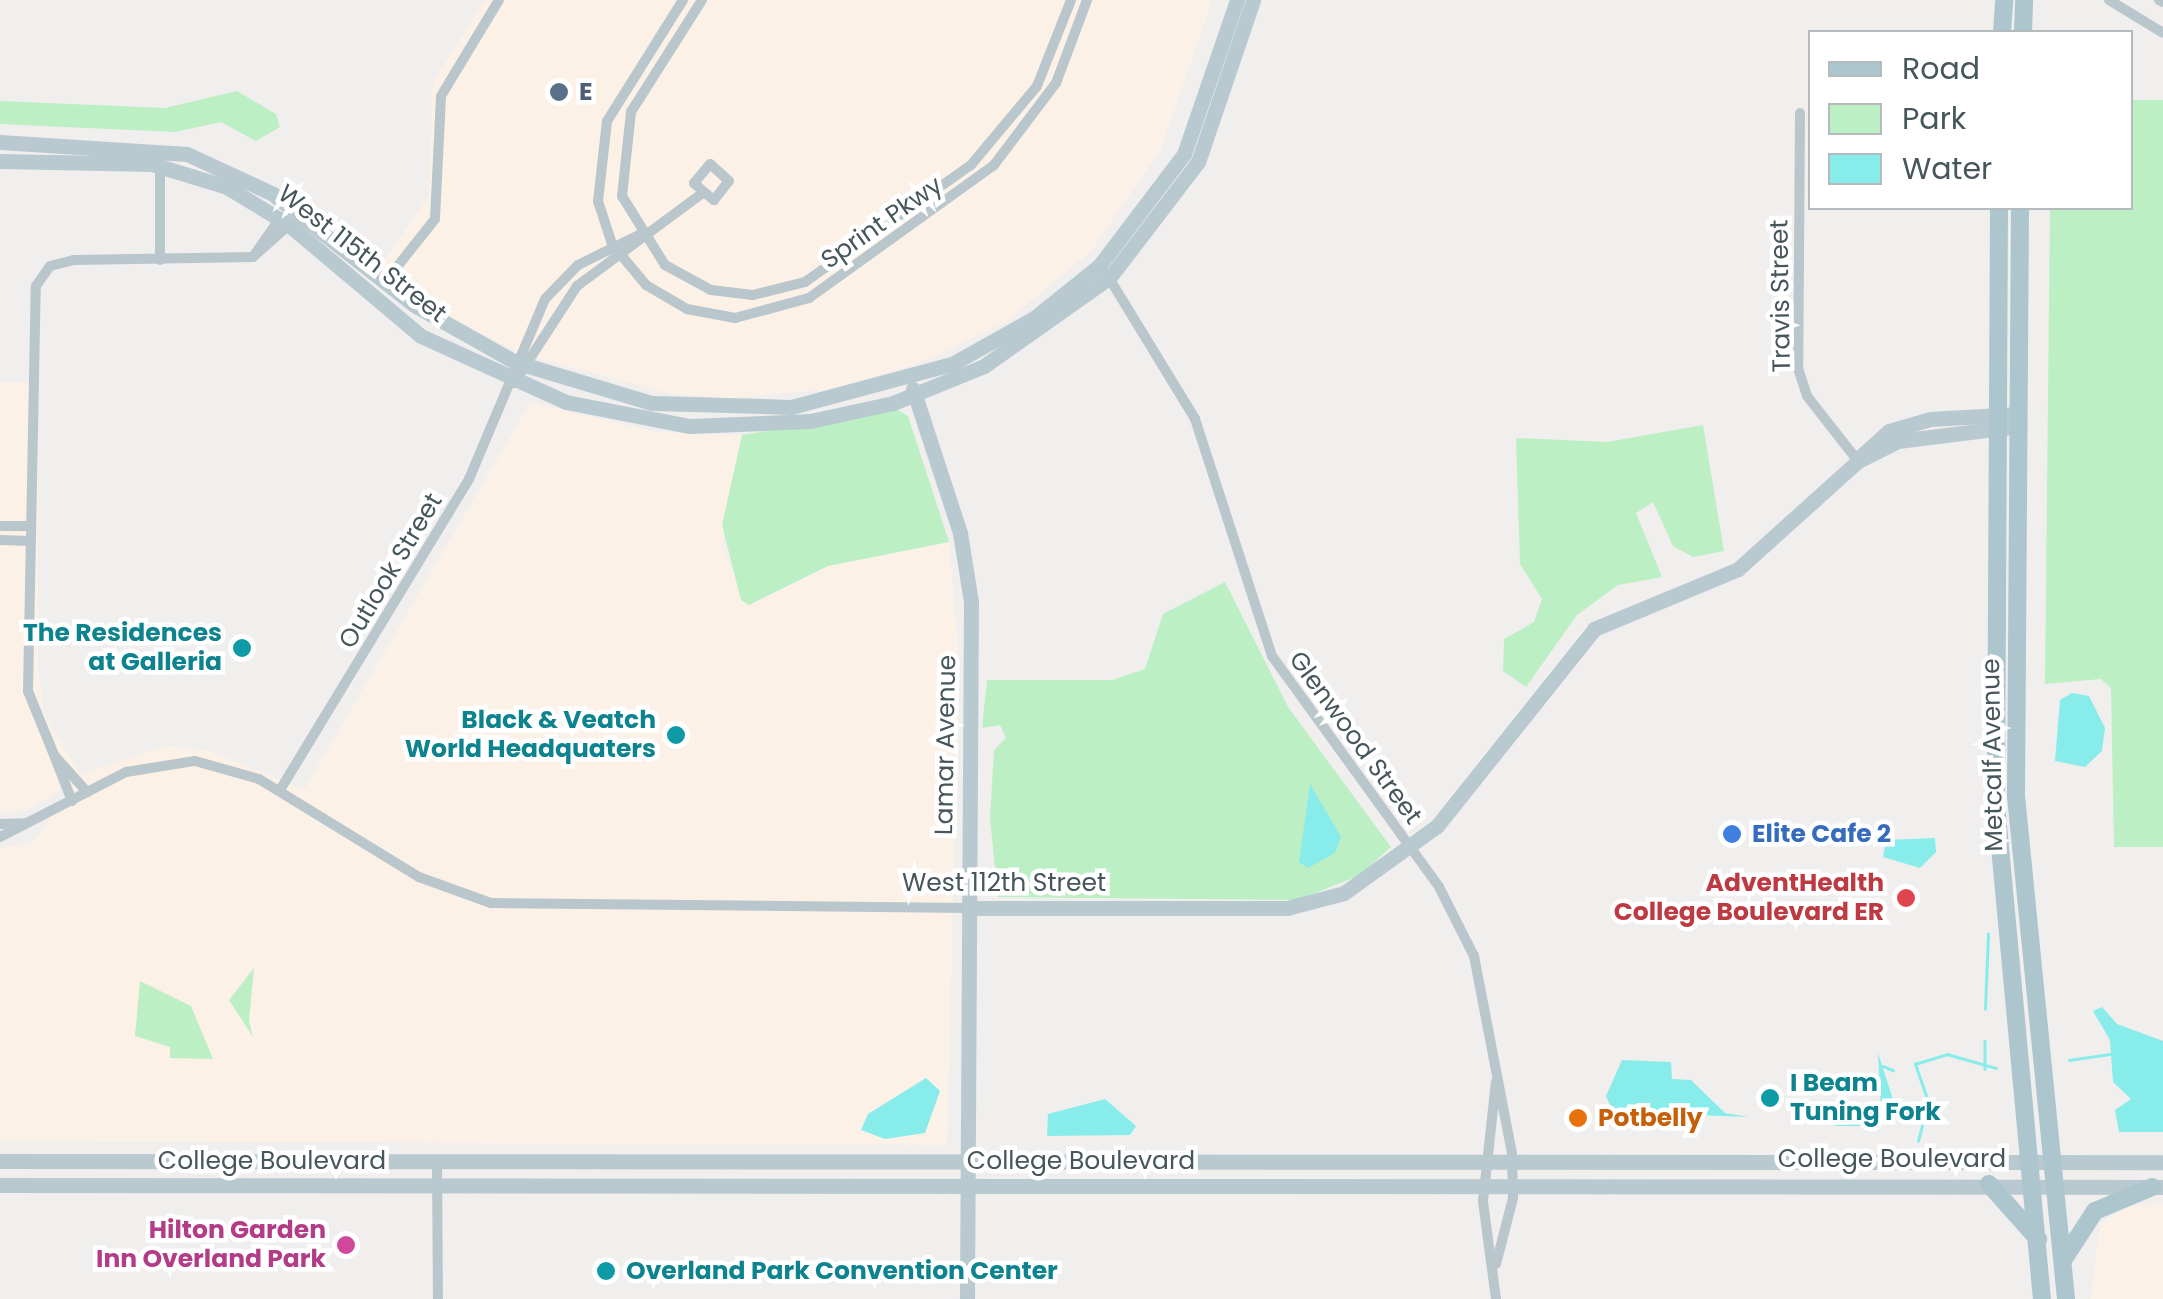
<!DOCTYPE html>
<html>
<head>
<meta charset="utf-8">
<style>
	body { margin:0 }
	#map { position:relative; width:2163px; height:1299px; overflow:hidden; background:#f1eeee; font-family:Poppins,sans-serif }
	div>[style] { position:absolute }
	[style*='--x'] { left:calc(var(--x)*1px); top:calc(var(--y)*1px); width:calc(var(--w)*1px); rotate:calc(var(--a)*1deg) }
	.commercial>* { inset:0; background:#fcf1e7 }
	.green>* { inset:0; background:#bcefc4 }
	.water>* { inset:0; background:#88ecea }
	.stream>* { height:2.5px; margin:-1.25px; padding:0 1.25px; transform-origin:1.25px; border-radius:1.25px; background:#88ecea }
	.street>* { height:10px; margin:-5px; padding:0 5px; transform-origin:5px; border-radius:5px; background:#b9c6cb }
	.secondary>* { height:15px; margin:-7.5px; padding:0 7.5px; transform-origin:7.5px; border-radius:7.5px; background:#b9c9d0 }
	.primary>* { height:18px; margin:-9px; padding:0 9px; transform-origin:9px; border-radius:9px; background:#adc5cd }
	.dots>* { width:28px; height:28px; translate:-50% -50%; box-sizing:border-box; border:5px solid #fff; border-radius:50% }
	span { translate:-50% -50%; white-space:nowrap; text-align:center; line-height:1.15; -webkit-text-stroke:9px #fff; paint-order:stroke }
	.service-label { font-size:25px; color:#4e5e75; font-weight:700 }
	.left { translate:0 -50%; text-align:left }
	.street-label { font-size:25px; color:#46565b }
	.culture-label { font-size:25px; color:#0d838f; font-weight:700 }
	.right { translate:-100% -50%; text-align:right }
	.shop-label { font-size:25px; color:#366cbe; font-weight:700 }
	.health-label { font-size:25px; color:#be3a42; font-weight:700 }
	.food-label { font-size:25px; color:#c56008; font-weight:700 }
	.hotel-label { font-size:25px; color:#b23c85; font-weight:700 }
	.legend { position:absolute; left:1808px; top:30px; width:325px; height:180px; box-sizing:border-box; background:#fff; border:2px solid #b5bbbd; margin:0; padding:12px 18px; list-style:none; font-size:30px; color:#46565b }
	.legend li { display:flex; align-items:center; gap:20px; height:50px }
	.legend b { width:50px; border:2px solid #b5bbbd }
</style>
</head>
<body>
<div id="map">
	<div class="commercial">
		<i style="clip-path:polygon(485px 0,1212px 0,1161px 149px,1091px 251px,1004px 323px,922px 362px,831px 389px,732px 398px,671px 394px,520px 353px,455px 320px,381px 265px,429px 196px,433px 82px)"></i>
		<i style="clip-path:polygon(0 382px,38px 383px,38px 667px,44px 714px,80px 774px,166px 746px,208px 750px,304px 790px,530px 403px,657px 432px,742px 435px,722px 546px,749px 605px,828px 566px,949px 542px,959px 660px,947px 1145px,0 1141px,0 848px,33px 843px,76px 780px,25px 811px,0 813px)"></i>
		<i style="clip-path:polygon(2163px 1204px,2163px 1299px,2091px 1299px,2100px 1224px,2128px 1206px)"></i>
	</div>
	<div class="green">
		<i style="clip-path:polygon(237px 91px,276px 114px,280px 127px,256px 141px,221px 122px,175px 132px,0 124px,0 101px,165px 108px)"></i>
		<i style="clip-path:polygon(2131px 100px,2163px 100px,2163px 847px,2114px 847px,2111px 688px,2101px 679px,2045px 684px,2050px 208px,2130px 208px)"></i>
		<i style="clip-path:polygon(898px 410px,908px 416px,949px 542px,828px 566px,749px 605px,741px 600px,722px 525px,742px 435px)"></i>
		<i style="clip-path:polygon(1703px 425px,1724px 551px,1693px 557px,1673px 546px,1653px 502px,1636px 513px,1662px 577px,1618px 585px,1577px 615px,1526px 687px,1503px 671px,1504px 639px,1534px 622px,1542px 599px,1520px 564px,1516px 438px,1607px 442px)"></i>
		<i style="clip-path:polygon(1225px 582px,1288px 707px,1391px 847px,1360px 875px,1298px 900px,998px 897px,990px 818px,994px 750px,1006px 738px,1000px 725px,982px 728px,987px 680px,1112px 680px,1145px 669px,1163px 614px)"></i>
		<i style="clip-path:polygon(254px 968px,249px 1021px,253px 1037px,229px 1000px)"></i>
		<i style="clip-path:polygon(140px 981px,191px 1006px,213px 1059px,170px 1058px,170px 1047px,135px 1036px)"></i>
	</div>
	<div class="water">
		<i style="clip-path:polygon(2072px 693px,2089px 696px,2105px 728px,2102px 751px,2085px 767px,2055px 761px,2060px 700px)"></i>
		<i style="clip-path:polygon(1310px 784px,1341px 837px,1335px 853px,1308px 868px,1299px 862px)"></i>
		<i style="clip-path:polygon(1886px 840px,1935px 838px,1936px 852px,1920px 868px,1883px 857px)"></i>
		<i style="clip-path:polygon(2102px 1007px,2117px 1024px,2163px 1041px,2163px 1132px,2119px 1132px,2115px 1110px,2131px 1099px,2113px 1082px,2110px 1040px,2093px 1011px)"></i>
		<i style="clip-path:polygon(1878px 1053px,1898px 1115px,1880px 1126px,1833px 1126px,1881px 1110px)"></i>
		<i style="clip-path:polygon(1622px 1060px,1671px 1062px,1672px 1079px,1691px 1080px,1725px 1113px,1749px 1117px,1613px 1112px,1606px 1096px)"></i>
		<i style="clip-path:polygon(926px 1078px,940px 1091px,925px 1133px,885px 1139px,861px 1130px,868px 1114px)"></i>
		<i style="clip-path:polygon(1105px 1099px,1136px 1126px,1130px 1135px,1047px 1136px,1048px 1114px)"></i>
	</div>
	<div class="stream">
		<i style="--x:1985;--y:1009;--w:75;--a:-87.7"></i>
		<i style="--x:1985;--y:1041;--w:28;--a:90"></i>
		<i style="--x:2069;--y:1060;--w:41;--a:-8.3"></i>
		<i style="--x:1883;--y:1066;--w:11;--a:22"></i>
		<i style="--x:1918;--y:1141;--w:40;--a:-75.6"></i>
		<i style="--x:1928;--y:1102;--w:40;--a:-108.9"></i>
		<i style="--x:1915;--y:1064;--w:34;--a:-17"></i>
		<i style="--x:1947;--y:1054;--w:51;--a:15.9"></i>
	</div>
	<div class="street">
		<i style="--x:683;--y:0;--w:143;--a:122.1"></i>
		<i style="--x:607;--y:121;--w:81;--a:96.4"></i>
		<i style="--x:598;--y:201;--w:45;--a:72"></i>
		<i style="--x:612;--y:244;--w:53;--a:50.3"></i>
		<i style="--x:646;--y:285;--w:48;--a:30.3"></i>
		<i style="--x:687;--y:309;--w:49;--a:10.6"></i>
		<i style="--x:735;--y:318;--w:77;--a:-15.1"></i>
		<i style="--x:809;--y:298;--w:228;--a:-35.7"></i>
		<i style="--x:994;--y:165;--w:103;--a:-52.9"></i>
		<i style="--x:1056;--y:83;--w:89;--a:-69.5"></i>
		<i style="--x:702;--y:0;--w:133;--a:122.4"></i>
		<i style="--x:631;--y:112;--w:84;--a:96.1"></i>
		<i style="--x:622;--y:196;--w:81;--a:58.1"></i>
		<i style="--x:665;--y:265;--w:52;--a:28.5"></i>
		<i style="--x:711;--y:290;--w:42;--a:6.8"></i>
		<i style="--x:753;--y:295;--w:54;--a:-14"></i>
		<i style="--x:805;--y:282;--w:203;--a:-35.2"></i>
		<i style="--x:971;--y:165;--w:103;--a:-50.1"></i>
		<i style="--x:1037;--y:86;--w:92;--a:-68.4"></i>
		<i style="--x:2109;--y:0;--w:63;--a:31.4"></i>
		<i style="--x:2159;--y:0;--w:4;--a:27"></i>
		<i style="--x:1800;--y:113;--w:255;--a:90.4"></i>
		<i style="--x:1798;--y:368;--w:29;--a:72"></i>
		<i style="--x:1807;--y:396;--w:83;--a:51.9"></i>
		<i style="--x:160;--y:166;--w:94;--a:90"></i>
		<i style="--x:280;--y:218;--w:47;--a:124.7"></i>
		<i style="--x:253;--y:257;--w:48;--a:-41.6"></i>
		<i style="--x:1106;--y:273;--w:171;--a:58.6"></i>
		<i style="--x:1195;--y:419;--w:249;--a:72"></i>
		<i style="--x:1272;--y:656;--w:285;--a:54.1"></i>
		<i style="--x:1439;--y:887;--w:77;--a:63.1"></i>
		<i style="--x:1474;--y:956;--w:201;--a:79.1"></i>
		<i style="--x:1512;--y:1153;--w:45;--a:88.7"></i>
		<i style="--x:1513;--y:1198;--w:68;--a:104.4"></i>
		<i style="--x:385;--y:282;--w:80;--a:-51.6"></i>
		<i style="--x:435;--y:219;--w:123;--a:-87.2"></i>
		<i style="--x:441;--y:96;--w:112;--a:-58.9"></i>
		<i style="--x:514;--y:383;--w:116;--a:-57"></i>
		<i style="--x:577;--y:286;--w:158;--a:-36.5"></i>
		<i style="--x:704;--y:192;--w:13;--a:39"></i>
		<i style="--x:714;--y:200;--w:24;--a:-52"></i>
		<i style="--x:729;--y:181;--w:25;--a:-138"></i>
		<i style="--x:710;--y:164;--w:25;--a:130"></i>
		<i style="--x:694;--y:183;--w:13;--a:42"></i>
		<i style="--x:0;--y:526;--w:30;--a:0"></i>
		<i style="--x:0;--y:540;--w:30;--a:2"></i>
		<i style="--x:54;--y:755;--w:69;--a:-112.1"></i>
		<i style="--x:28;--y:691;--w:405;--a:-88.9"></i>
		<i style="--x:36;--y:286;--w:24;--a:-55"></i>
		<i style="--x:50;--y:266;--w:25;--a:-14"></i>
		<i style="--x:74;--y:260;--w:179;--a:-1"></i>
		<i style="--x:280;--y:790;--w:364;--a:-58.7"></i>
		<i style="--x:469;--y:479;--w:195;--a:-67.1"></i>
		<i style="--x:545;--y:299;--w:47;--a:-45.9"></i>
		<i style="--x:578;--y:265;--w:68;--a:-26.2"></i>
		<i style="--x:72;--y:801;--w:49;--a:-111.4"></i>
		<i style="--x:54;--y:755;--w:50;--a:48.3"></i>
		<i style="--x:0;--y:824;--w:24;--a:-2"></i>
		<i style="--x:0;--y:837;--w:142;--a:-27.3"></i>
		<i style="--x:126;--y:772;--w:70;--a:-9.1"></i>
		<i style="--x:195;--y:761;--w:66;--a:15.7"></i>
		<i style="--x:259;--y:779;--w:188;--a:31.5"></i>
		<i style="--x:419;--y:877;--w:77;--a:19.9"></i>
		<i style="--x:491;--y:903;--w:478;--a:0.6"></i>
		<i style="--x:437;--y:1162;--w:137;--a:89.6"></i>
		<i style="--x:1496;--y:1299;--w:99;--a:-97.6"></i>
		<i style="--x:1483;--y:1201;--w:120;--a:-83.8"></i>
	</div>
	<div class="secondary">
		<i style="--x:0;--y:142;--w:187;--a:3.7"></i>
		<i style="--x:187;--y:154;--w:95;--a:24.9"></i>
		<i style="--x:273;--y:194;--w:179;--a:38.2"></i>
		<i style="--x:414;--y:305;--w:116;--a:29.4"></i>
		<i style="--x:515;--y:362;--w:143;--a:16.7"></i>
		<i style="--x:652;--y:403;--w:139;--a:1.6"></i>
		<i style="--x:791;--y:407;--w:167;--a:-15"></i>
		<i style="--x:952;--y:364;--w:94;--a:-29.3"></i>
		<i style="--x:1034;--y:318;--w:83;--a:-38.7"></i>
		<i style="--x:1099;--y:266;--w:141;--a:-52.8"></i>
		<i style="--x:1184;--y:154;--w:163;--a:-71"></i>
		<i style="--x:0;--y:161;--w:152;--a:1.1"></i>
		<i style="--x:152;--y:164;--w:78;--a:17"></i>
		<i style="--x:227;--y:187;--w:73;--a:31.5"></i>
		<i style="--x:289;--y:225;--w:172;--a:40.1"></i>
		<i style="--x:421;--y:336;--w:159;--a:24.5"></i>
		<i style="--x:566;--y:402;--w:126;--a:11"></i>
		<i style="--x:690;--y:426;--w:120;--a:-2.4"></i>
		<i style="--x:810;--y:421;--w:85;--a:-12.2"></i>
		<i style="--x:893;--y:403;--w:98;--a:-22.1"></i>
		<i style="--x:984;--y:366;--w:154;--a:-35.2"></i>
		<i style="--x:1110;--y:277;--w:145;--a:-52.6"></i>
		<i style="--x:1198;--y:162;--w:171;--a:-71.2"></i>
		<i style="--x:913;--y:389;--w:151;--a:71.9"></i>
		<i style="--x:960;--y:533;--w:70;--a:80.9"></i>
		<i style="--x:971;--y:602;--w:697;--a:90.33"></i>
		<i style="--x:1860;--y:457;--w:39;--a:-42"></i>
		<i style="--x:1889;--y:431;--w:43;--a:-16.3"></i>
		<i style="--x:1930;--y:419;--w:88;--a:-3.3"></i>
		<i style="--x:969;--y:908;--w:318;--a:0"></i>
		<i style="--x:1287;--y:908;--w:59;--a:-14.7"></i>
		<i style="--x:1344;--y:893;--w:115;--a:-35.8"></i>
		<i style="--x:1437;--y:826;--w:252;--a:-51.4"></i>
		<i style="--x:1594;--y:629;--w:156;--a:-22.6"></i>
		<i style="--x:1738;--y:569;--w:161;--a:-42"></i>
		<i style="--x:1858;--y:461;--w:45;--a:-26.6"></i>
		<i style="--x:1898;--y:441;--w:121;--a:-7.1"></i>
		<i style="--x:0;--y:1161;--w:2163;--a:0.03"></i>
		<i style="--x:0;--y:1185;--w:2163;--a:0.05"></i>
	</div>
	<div class="primary">
		<i style="--x:2002;--y:32;--w:32;--a:-86"></i>
		<i style="--x:2023;--y:32;--w:32;--a:-88"></i>
		<i style="--x:1999;--y:208;--w:596;--a:90.29"></i>
		<i style="--x:1996;--y:804;--w:497;--a:84.7"></i>
		<i style="--x:2020;--y:208;--w:588;--a:90.39"></i>
		<i style="--x:2016;--y:796;--w:505;--a:84.32"></i>
		<i style="--x:1989;--y:1184;--w:74;--a:48.3"></i>
		<i style="--x:2065;--y:1257;--w:55;--a:-56.9"></i>
		<i style="--x:2095;--y:1211;--w:62;--a:-22.8"></i>
	</div>
	<div class="dots">
		<i style="left:559px;top:92px;background:#5c6f8a"></i>
		<i style="left:242px;top:648px;background:#0f9aa8"></i>
		<i style="left:676px;top:735px;background:#0f9aa8"></i>
		<i style="left:1732px;top:834px;background:#3f7fe0"></i>
		<i style="left:1906px;top:898px;background:#e0444e"></i>
		<i style="left:1770px;top:1098px;background:#0f9aa8"></i>
		<i style="left:1578px;top:1118px;background:#e8710a"></i>
		<i style="left:346px;top:1245px;background:#d1479c"></i>
		<i style="left:606px;top:1271px;background:#0f9aa8"></i>
	</div>
	<div class="service-label">
		<span class="left" style="left:579px;top:92px">E</span>
	</div>
	<div class="street-label">
		<span style="left:882px;top:223px;rotate:-35deg">Sprint Pkwy</span>
		<span style="left:362px;top:254px;rotate:38deg">West 115th Street</span>
		<span style="left:1781px;top:296px;rotate:-91deg">Travis Street</span>
		<span style="left:391px;top:571px;rotate:-59deg">Outlook Street</span>
		<span style="left:1355px;top:738px;rotate:54deg">Glenwood Street</span>
		<span style="left:946px;top:745px;rotate:-89deg">Lamar Avenue</span>
		<span style="left:1993px;top:755px;rotate:-91deg">Metcalf Avenue</span>
		<span style="left:1004px;top:883px">West 112th Street</span>
		<span style="left:1892px;top:1159px">College Boulevard</span>
		<span style="left:272px;top:1161px">College Boulevard</span>
		<span style="left:1081px;top:1161px">College Boulevard</span>
	</div>
	<div class="culture-label">
		<span class="right" style="left:222px;top:648px">The Residences<br>at Galleria</span>
		<span class="right" style="left:656px;top:735px">Black &amp; Veatch<br>World Headquaters</span>
		<span class="left" style="left:1790px;top:1098px">I Beam<br>Tuning Fork</span>
		<span class="left" style="left:626px;top:1271px">Overland Park Convention Center</span>
	</div>
	<div class="shop-label">
		<span class="left" style="left:1752px;top:834px">Elite Cafe 2</span>
	</div>
	<div class="health-label">
		<span class="right" style="left:1884px;top:898px">AdventHealth<br>College Boulevard ER</span>
	</div>
	<div class="food-label">
		<span class="left" style="left:1598px;top:1118px">Potbelly</span>
	</div>
	<div class="hotel-label">
		<span class="right" style="left:326px;top:1245px">Hilton Garden<br>Inn Overland Park</span>
	</div>
	<ul class="legend">
	<li><b style="height:12px;background:#adc5cd"></b>Road</li>
	<li><b style="height:28px;background:#bcefc4"></b>Park</li>
	<li><b style="height:28px;background:#88ecea"></b>Water</li>
	</ul>
</div>
</body>
</html>
